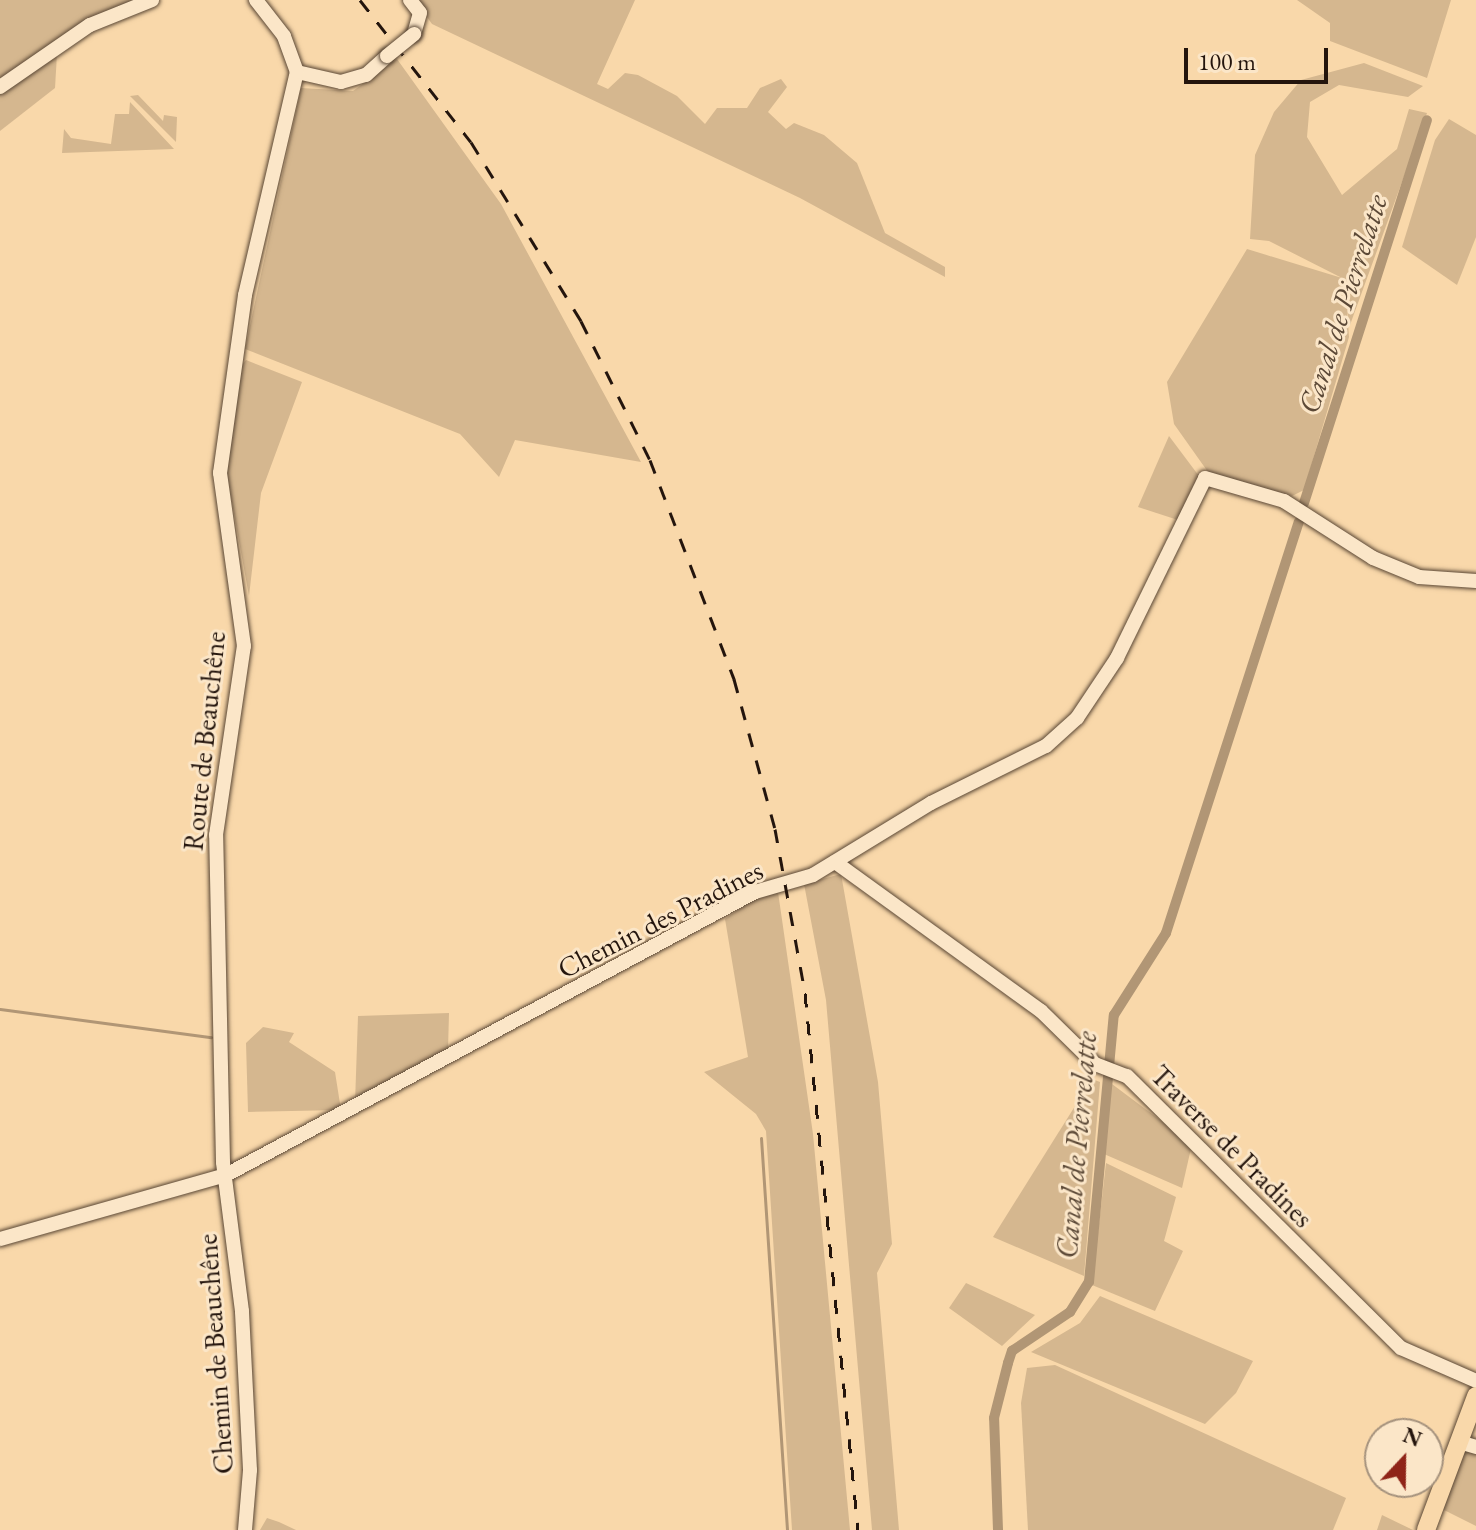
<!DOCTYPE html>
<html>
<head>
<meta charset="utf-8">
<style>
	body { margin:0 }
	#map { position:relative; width:1476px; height:1530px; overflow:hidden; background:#f9d8aa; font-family:"EB Garamond",serif }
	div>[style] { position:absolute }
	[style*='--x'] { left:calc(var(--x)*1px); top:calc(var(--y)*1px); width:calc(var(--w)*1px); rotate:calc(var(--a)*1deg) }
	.green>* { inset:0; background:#d5b78f }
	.stream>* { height:3px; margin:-1.5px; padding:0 1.5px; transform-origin:1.5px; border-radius:1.5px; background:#b19675 }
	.canal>* { height:10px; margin:-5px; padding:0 5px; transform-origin:5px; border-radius:5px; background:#b19675 }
	.roads { filter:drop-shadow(0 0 2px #594634) drop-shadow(0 0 2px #594634) }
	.minor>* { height:14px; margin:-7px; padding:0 7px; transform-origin:7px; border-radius:7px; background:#fbe6c8 }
	.major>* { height:18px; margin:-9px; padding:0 9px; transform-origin:9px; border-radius:9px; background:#f9d8aa }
	.rail>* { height:3px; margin-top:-1.5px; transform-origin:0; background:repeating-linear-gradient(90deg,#24150d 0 14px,transparent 0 28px) }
	.bridges { filter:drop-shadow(0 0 2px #594634) drop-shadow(0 0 2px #594634) }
	.minor-bridge>* { height:14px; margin:-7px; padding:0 7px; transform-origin:7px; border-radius:7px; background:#fbe6c8 }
	span { translate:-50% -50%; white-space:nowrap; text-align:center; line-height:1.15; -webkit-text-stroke:6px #fbe6c8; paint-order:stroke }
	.street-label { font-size:28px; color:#24150d }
	.water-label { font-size:30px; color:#5c4937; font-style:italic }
	.north { position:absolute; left:1364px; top:1418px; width:80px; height:80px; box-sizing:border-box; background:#fbe6c8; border:2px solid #a5927d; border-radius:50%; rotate:22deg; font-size:22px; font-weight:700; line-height:32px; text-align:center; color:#24150d }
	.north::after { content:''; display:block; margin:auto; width:28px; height:36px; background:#8f2418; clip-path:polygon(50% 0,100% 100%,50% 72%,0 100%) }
	.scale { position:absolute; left:1184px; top:48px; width:144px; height:36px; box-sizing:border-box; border:4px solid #24150d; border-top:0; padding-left:10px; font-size:24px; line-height:28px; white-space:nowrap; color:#24150d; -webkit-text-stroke:6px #fbe6c8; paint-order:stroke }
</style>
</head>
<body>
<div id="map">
	<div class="green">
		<i style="clip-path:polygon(0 0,152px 0,0 80px)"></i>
		<i style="clip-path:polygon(415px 0,635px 0,597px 84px,608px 89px,625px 73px,638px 75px,677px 96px,705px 124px,717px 108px,747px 108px,760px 88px,781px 79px,787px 87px,768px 112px,786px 129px,794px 123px,824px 135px,857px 163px,885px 233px,945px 267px,945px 277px,800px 198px,432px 24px)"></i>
		<i style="clip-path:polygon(1297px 0,1451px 0,1427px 78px,1330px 41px,1330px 23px)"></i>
		<i style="clip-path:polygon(57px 54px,55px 88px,0 131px,0 90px)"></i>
		<i style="clip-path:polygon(397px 59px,501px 204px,641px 462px,515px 440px,499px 477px,460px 434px,245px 349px,301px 88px,353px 91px)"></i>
		<i style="clip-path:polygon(1364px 63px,1423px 86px,1408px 97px,1339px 85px,1310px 102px,1307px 137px,1342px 195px,1397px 149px,1409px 109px,1427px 113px,1350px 325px,1347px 311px,1349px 337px,1304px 490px,1292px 496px,1208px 472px,1174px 424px,1167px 382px,1247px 249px,1342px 278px,1269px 241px,1250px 239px,1255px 155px,1274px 112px,1301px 80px)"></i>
		<i style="clip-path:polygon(138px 95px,163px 121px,164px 115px,177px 117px,176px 142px,130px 96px)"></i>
		<i style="clip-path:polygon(130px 102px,174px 149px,62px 153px,64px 129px,71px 138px,111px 144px,115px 114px,129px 114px)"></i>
		<i style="clip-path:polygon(1449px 119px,1476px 135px,1476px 237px,1457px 285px,1402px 247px,1435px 140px)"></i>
		<i style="clip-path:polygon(246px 360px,302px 382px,261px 493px,249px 596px,227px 475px,239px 368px)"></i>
		<i style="clip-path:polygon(1169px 436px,1199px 476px,1178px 520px,1138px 507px)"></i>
		<i style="clip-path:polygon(841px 874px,878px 1082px,892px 1244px,877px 1273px,899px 1530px,872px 1530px,826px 1000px,804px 884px)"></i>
		<i style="clip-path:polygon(778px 892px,813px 1134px,850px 1530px,792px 1530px,766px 1131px,756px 1114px,704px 1072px,748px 1057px,725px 919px,761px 894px)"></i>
		<i style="clip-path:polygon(449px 1013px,448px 1050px,355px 1103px,358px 1016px)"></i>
		<i style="clip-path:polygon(263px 1027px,294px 1033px,289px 1042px,335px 1072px,341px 1110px,248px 1112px,246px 1043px)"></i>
		<i style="clip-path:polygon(1092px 1079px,1100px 1082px,1084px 1276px,993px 1237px)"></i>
		<i style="clip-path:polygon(1108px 1081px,1192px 1144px,1182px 1188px,1104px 1154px)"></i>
		<i style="clip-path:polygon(1106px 1163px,1176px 1197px,1164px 1241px,1183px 1251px,1155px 1311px,1092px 1285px)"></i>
		<i style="clip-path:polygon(966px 1283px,1035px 1315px,1002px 1346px,949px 1308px)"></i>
		<i style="clip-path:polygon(1100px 1296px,1253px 1361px,1236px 1393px,1205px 1424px,1031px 1352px,1080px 1323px)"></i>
		<i style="clip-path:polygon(1055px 1365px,1346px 1498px,1333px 1530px,1028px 1530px,1021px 1403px,1027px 1368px)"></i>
		<i style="clip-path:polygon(1463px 1448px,1476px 1452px,1476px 1526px,1442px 1509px)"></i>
		<i style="clip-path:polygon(1382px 1515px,1413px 1530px,1377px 1530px)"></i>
		<i style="clip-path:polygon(267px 1518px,279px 1522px,296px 1530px,260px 1530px)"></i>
	</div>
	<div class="stream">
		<i style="--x:0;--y:1009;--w:213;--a:7.6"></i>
		<i style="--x:761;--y:1138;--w:393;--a:86.2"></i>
	</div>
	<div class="canal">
		<i style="--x:1304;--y:503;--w:402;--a:-72.2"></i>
		<i style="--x:998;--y:1530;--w:112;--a:-92"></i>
		<i style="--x:994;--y:1418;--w:57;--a:-75.7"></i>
		<i style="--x:1008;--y:1363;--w:13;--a:-72"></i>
		<i style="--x:1012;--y:1351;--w:70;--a:-33.9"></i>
		<i style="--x:1070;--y:1312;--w:36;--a:-58"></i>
		<i style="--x:1089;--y:1282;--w:268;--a:-84.7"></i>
		<i style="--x:1114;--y:1015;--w:97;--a:-57.6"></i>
		<i style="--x:1166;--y:933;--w:432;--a:-72.1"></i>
	</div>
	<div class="roads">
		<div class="minor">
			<i style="--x:410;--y:0;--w:16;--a:52"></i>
			<i style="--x:420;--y:13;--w:22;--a:106"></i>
			<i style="--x:297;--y:72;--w:45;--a:12.8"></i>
			<i style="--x:341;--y:82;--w:26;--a:-16"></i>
			<i style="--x:366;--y:75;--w:28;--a:-42"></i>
			<i style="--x:0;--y:87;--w:109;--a:-34.6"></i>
			<i style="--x:90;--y:25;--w:67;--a:-22"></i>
			<i style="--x:835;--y:862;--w:254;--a:35.9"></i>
			<i style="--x:1041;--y:1011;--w:76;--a:44.5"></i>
			<i style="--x:1095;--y:1064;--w:34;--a:21"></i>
			<i style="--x:1127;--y:1076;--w:386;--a:44.8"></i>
			<i style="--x:1401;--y:1348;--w:82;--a:23.7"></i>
			<i style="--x:0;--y:1239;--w:235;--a:-15.8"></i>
			<i style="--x:226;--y:1175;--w:600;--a:-28.15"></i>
			<i style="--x:755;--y:892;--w:60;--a:-16.3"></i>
			<i style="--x:813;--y:875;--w:138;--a:-31.4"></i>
			<i style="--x:931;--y:803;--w:128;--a:-26.4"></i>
			<i style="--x:1046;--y:746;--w:42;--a:-42.1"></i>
			<i style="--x:1077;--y:718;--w:72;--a:-56.3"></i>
			<i style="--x:1117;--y:658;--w:200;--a:-63.9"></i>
			<i style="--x:1205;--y:478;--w:82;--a:16.2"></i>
			<i style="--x:1284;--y:501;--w:106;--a:32.6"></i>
			<i style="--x:1373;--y:558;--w:50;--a:22.4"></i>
			<i style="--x:1419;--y:577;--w:57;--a:4"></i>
			<i style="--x:1459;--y:1442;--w:18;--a:16"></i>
			<i style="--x:245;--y:1530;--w:60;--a:-85.2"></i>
			<i style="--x:250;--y:1470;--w:159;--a:-92.9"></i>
			<i style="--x:242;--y:1311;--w:150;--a:-97.3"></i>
			<i style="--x:223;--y:1162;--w:327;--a:-91.2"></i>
			<i style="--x:216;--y:835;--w:191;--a:-81.6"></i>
			<i style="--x:244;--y:646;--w:175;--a:-97.9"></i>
			<i style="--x:220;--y:473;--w:180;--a:-82"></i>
			<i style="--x:245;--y:295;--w:229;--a:-76.9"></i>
			<i style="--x:297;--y:72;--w:38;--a:-110"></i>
			<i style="--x:284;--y:36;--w:46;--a:-127.9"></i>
		</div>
		<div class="major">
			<i style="--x:1426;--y:1530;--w:143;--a:-69.5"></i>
		</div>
	</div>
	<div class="rail">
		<i style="--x:360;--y:0;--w:180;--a:52"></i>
		<i style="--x:471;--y:142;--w:210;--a:58.4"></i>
		<i style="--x:581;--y:321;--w:155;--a:63.6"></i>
		<i style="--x:650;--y:460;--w:235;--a:69"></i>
		<i style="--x:734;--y:679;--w:156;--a:74.7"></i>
		<i style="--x:775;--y:829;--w:167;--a:79.6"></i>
		<i style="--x:805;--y:993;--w:540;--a:84.36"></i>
	</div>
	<div class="bridges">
		<div class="minor-bridge">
			<i style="--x:387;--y:56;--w:35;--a:-39"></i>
		</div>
	</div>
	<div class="street-label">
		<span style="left:204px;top:741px;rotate:-84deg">Route de Beauchêne</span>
		<span style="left:660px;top:919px;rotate:-27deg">Chemin des Pradines</span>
		<span style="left:1232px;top:1146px;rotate:45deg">Traverse de Pradines</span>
		<span style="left:215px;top:1354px;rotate:-94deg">Chemin de Beauchêne</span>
	</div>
	<div class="water-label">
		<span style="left:1343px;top:304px;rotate:-72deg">Canal de Pierrelatte</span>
		<span style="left:1077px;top:1145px;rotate:-85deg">Canal de Pierrelatte</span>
	</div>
	<div class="north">N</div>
	<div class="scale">100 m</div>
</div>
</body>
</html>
